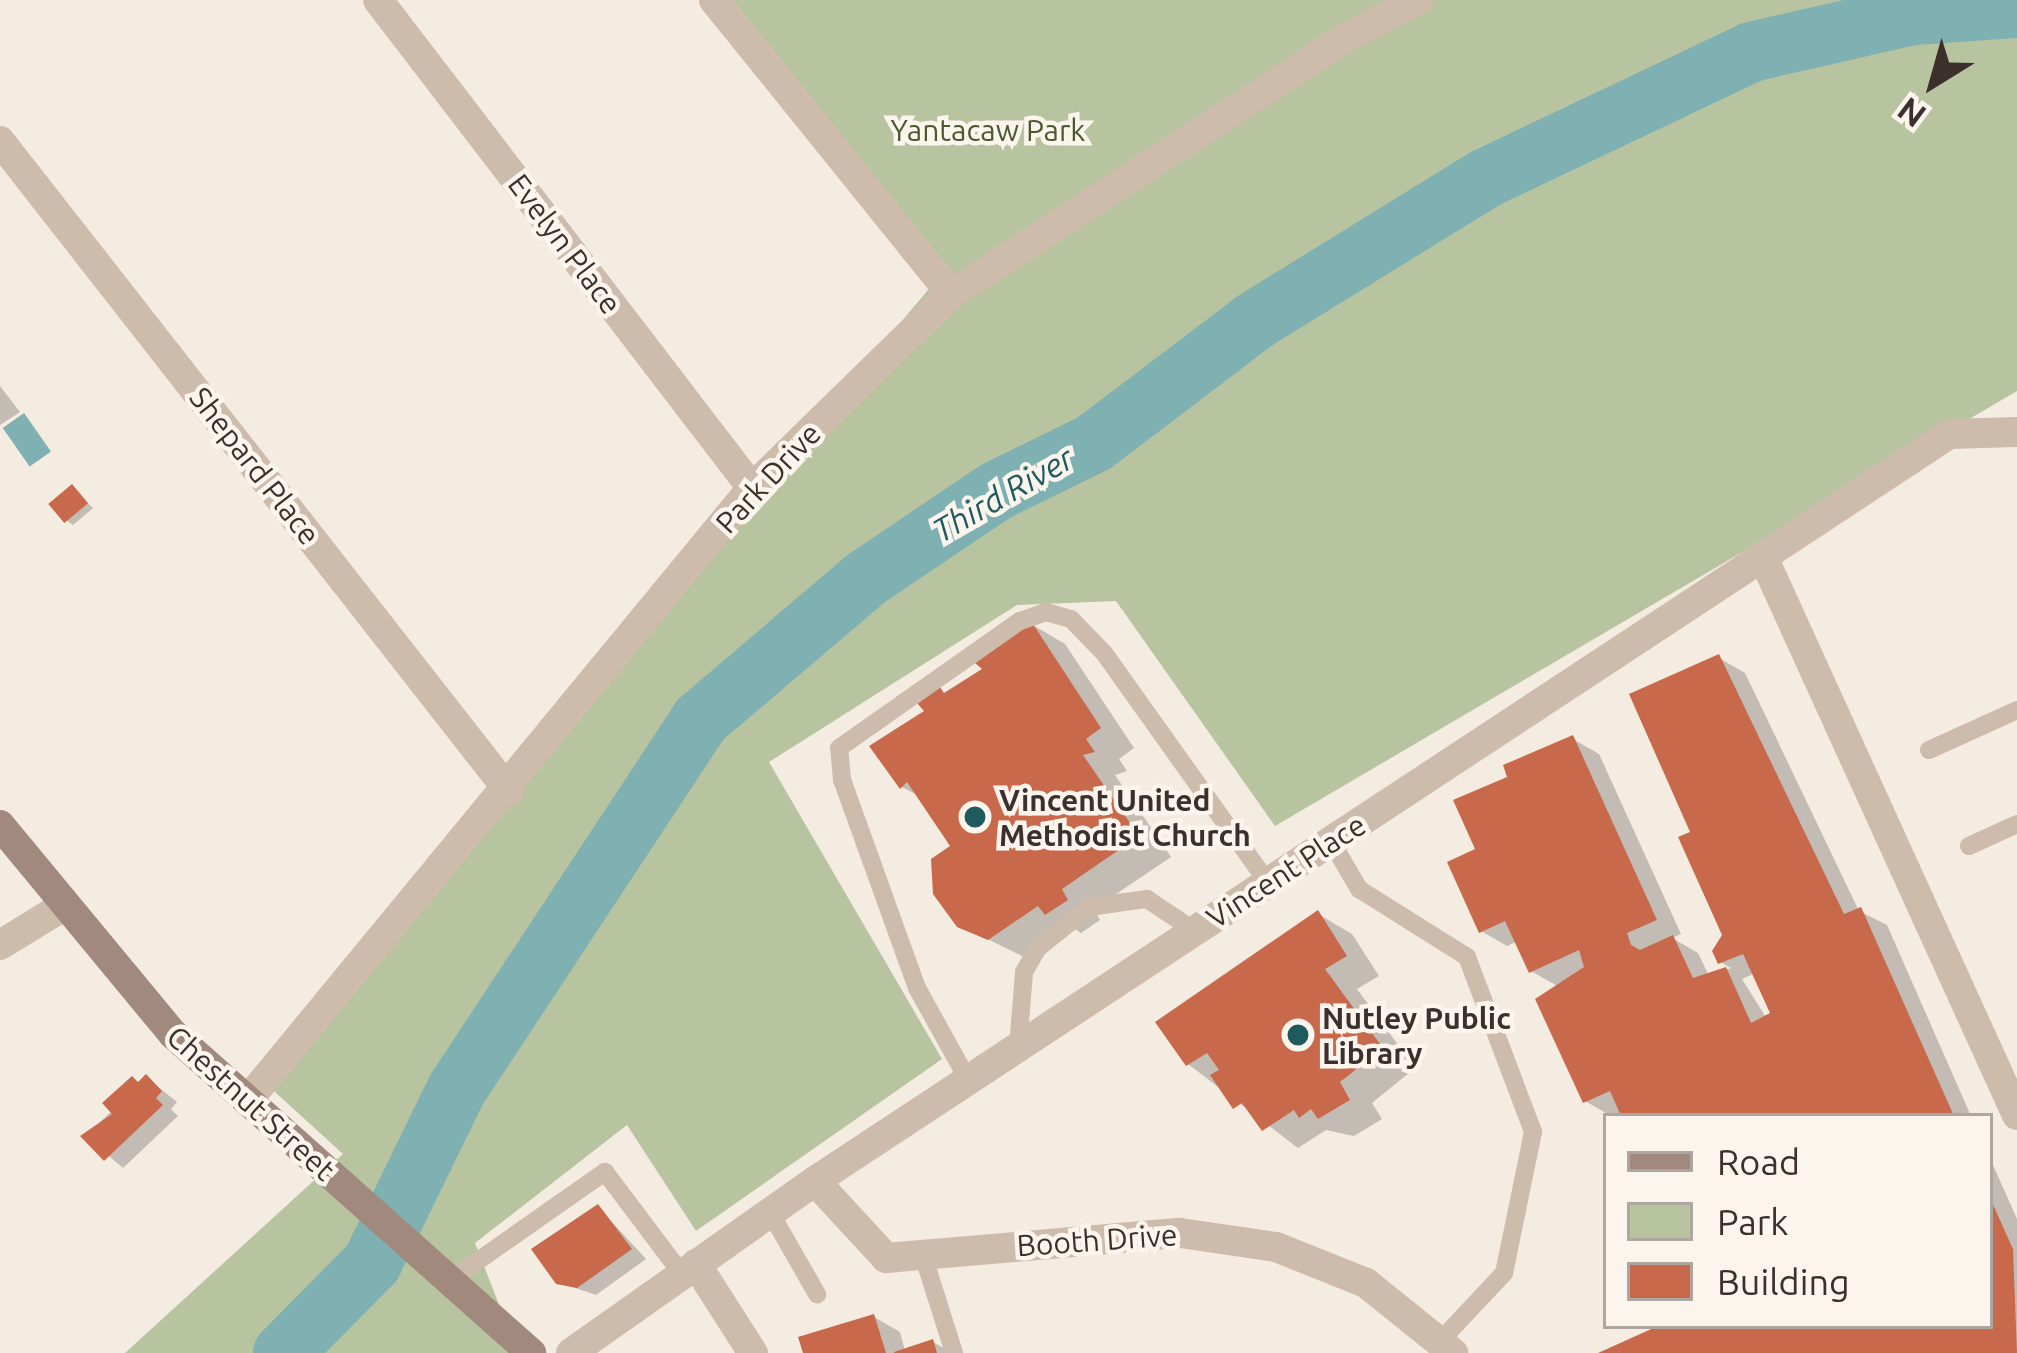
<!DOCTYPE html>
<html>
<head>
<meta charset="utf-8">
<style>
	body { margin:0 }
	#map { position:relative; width:2017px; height:1353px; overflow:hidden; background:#f4ebe1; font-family:Ubuntu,sans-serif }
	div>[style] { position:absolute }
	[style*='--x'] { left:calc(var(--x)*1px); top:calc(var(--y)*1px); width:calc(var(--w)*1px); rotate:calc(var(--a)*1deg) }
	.green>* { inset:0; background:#b8c4a0 }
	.water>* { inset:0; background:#7fb0b2; transform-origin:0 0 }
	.shadow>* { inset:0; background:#0003 }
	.river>* { height:60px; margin:-30px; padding:0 30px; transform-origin:30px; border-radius:30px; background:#7fb0b2 }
	.building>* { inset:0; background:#c8694b; transform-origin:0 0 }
	.lane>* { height:18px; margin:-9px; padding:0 9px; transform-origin:9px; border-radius:9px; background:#cdbbac }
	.street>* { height:30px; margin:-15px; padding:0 15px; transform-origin:15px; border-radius:15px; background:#cdbbac }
	.secondary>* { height:30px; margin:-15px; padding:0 15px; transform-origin:15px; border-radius:15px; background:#a18a7d }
	.dots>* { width:33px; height:33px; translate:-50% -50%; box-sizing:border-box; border:6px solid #fbf5ee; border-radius:50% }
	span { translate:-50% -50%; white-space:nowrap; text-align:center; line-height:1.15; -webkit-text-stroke:9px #fbf5ee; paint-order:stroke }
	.park-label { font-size:30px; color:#4a5a2e }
	.street-label { font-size:30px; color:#3b302b }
	.poi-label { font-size:30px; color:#3b302b; font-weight:700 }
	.left { translate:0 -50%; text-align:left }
	.water-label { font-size:33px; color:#1f5a5e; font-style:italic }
	.legend { position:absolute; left:1603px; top:1113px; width:390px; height:216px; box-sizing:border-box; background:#fbf5ee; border:3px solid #aea6a0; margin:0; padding:15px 21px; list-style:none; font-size:36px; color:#3b302b }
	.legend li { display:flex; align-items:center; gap:24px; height:60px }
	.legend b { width:60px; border:3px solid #aea6a0 }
	.north { position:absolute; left:1873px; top:24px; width:120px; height:120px; -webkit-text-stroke:9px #fbf5ee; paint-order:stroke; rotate:217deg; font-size:33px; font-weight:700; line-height:48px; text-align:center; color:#3b302b }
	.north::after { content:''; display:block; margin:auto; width:42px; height:54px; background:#3b302b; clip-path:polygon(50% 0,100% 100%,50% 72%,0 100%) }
</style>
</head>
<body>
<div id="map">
	<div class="green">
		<i style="clip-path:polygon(714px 0,2017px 0,2017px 391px,1275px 826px,1116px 601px,1017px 605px,769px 762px,942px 1059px,696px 1231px,627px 1125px,475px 1243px,518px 1353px,125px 1353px,343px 1154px,264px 1082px,938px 278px)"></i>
	</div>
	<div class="water">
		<i style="left:24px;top:413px;width:47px;height:26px;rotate:55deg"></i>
	</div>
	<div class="shadow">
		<i style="clip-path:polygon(0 386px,20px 412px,0 425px)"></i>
		<i style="clip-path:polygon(72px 488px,93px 508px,73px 525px,66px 520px)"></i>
		<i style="clip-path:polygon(1031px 624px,1065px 644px,1134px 748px,1119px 759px,1127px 771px,1115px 775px,1171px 857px,1094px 909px,1100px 920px,1081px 933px,1070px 926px,1024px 957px,959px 925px,954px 847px,921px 797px,902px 787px,940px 691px,947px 695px,987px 670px)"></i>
		<i style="clip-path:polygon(evenodd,1719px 658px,1745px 673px,1859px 911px,1887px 925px,1971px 1116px,1611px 1116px,1585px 1101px,1559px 987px,1531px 971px,1518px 941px,1507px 946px,1481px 931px,1479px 850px,1511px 778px,1573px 739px,1599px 754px,1681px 934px,1672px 938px,1698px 953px,1709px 976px,1731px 968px,1720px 962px,1725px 935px,1694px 833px,1719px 658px,1755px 973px,1774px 1015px,1767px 1019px,1742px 979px,1755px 973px)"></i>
		<i style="clip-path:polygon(1318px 914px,1352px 934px,1379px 976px,1357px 989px,1415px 1068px,1372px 1103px,1382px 1119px,1354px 1136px,1326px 1130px,1298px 1148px,1188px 1064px)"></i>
		<i style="clip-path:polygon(147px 1078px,177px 1102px,171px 1109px,178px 1116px,123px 1168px,85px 1136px)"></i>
		<i style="clip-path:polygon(1990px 1158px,2017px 1219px,2017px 1353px,1605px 1353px,1665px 1326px,1990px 1326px)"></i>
		<i style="clip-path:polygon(598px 1207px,646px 1259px,596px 1295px,558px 1282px)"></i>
		<i style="clip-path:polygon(874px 1317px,900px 1332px,905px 1351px,933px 1342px,952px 1353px,806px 1353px)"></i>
	</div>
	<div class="river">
		<i style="--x:283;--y:1353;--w:127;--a:-45.3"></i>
		<i style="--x:372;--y:1263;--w:194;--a:-64"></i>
		<i style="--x:457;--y:1089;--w:442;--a:-56.6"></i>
		<i style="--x:700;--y:720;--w:219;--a:-40.4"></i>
		<i style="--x:867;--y:578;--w:156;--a:-34"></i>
		<i style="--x:996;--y:491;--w:109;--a:-26.1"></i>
		<i style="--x:1094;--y:443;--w:203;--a:-37.2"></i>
		<i style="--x:1256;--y:320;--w:270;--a:-31.7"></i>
		<i style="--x:1486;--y:178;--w:293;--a:-25.4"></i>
		<i style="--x:1751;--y:52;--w:166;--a:-12.9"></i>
		<i style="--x:1913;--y:15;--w:104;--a:-3.9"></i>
	</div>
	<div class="building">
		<i style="left:72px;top:484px;width:25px;height:31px;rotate:50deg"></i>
		<i style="clip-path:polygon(1031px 621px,1101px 728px,1086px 739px,1095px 752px,1083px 755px,1139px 836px,1062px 889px,1068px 900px,1045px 915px,1038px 906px,988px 940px,957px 927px,933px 894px,931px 859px,950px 846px,907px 782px,900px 789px,869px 746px,924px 711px,917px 703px,940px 687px,944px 693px,982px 669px,974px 662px)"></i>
		<i style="clip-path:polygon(1719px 654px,1844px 914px,1861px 907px,1954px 1116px,1621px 1116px,1610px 1091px,1583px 1103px,1535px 999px,1584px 967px,1579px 950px,1529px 973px,1505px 921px,1479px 933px,1447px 862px,1475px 849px,1453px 800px,1507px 777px,1503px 765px,1573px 735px,1657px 920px,1627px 933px,1631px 945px,1640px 950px,1673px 935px,1693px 978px,1726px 967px,1751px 1023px,1770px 1013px,1743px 954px,1718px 964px,1712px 951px,1722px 935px,1678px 837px,1690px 832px,1629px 694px)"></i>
		<i style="clip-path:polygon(1318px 910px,1347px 956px,1325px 969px,1383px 1048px,1340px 1082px,1350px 1100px,1318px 1119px,1311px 1109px,1299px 1118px,1294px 1110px,1262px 1131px,1242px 1103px,1233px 1109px,1210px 1075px,1219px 1070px,1207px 1053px,1186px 1066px,1155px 1022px)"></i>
		<i style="clip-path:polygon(146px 1074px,162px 1091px,156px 1098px,163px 1105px,104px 1161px,80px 1136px,112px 1114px,102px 1103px,132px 1076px,138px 1082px)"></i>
		<i style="clip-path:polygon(1990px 1198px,2013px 1249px,2017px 1353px,1598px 1353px,1658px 1326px,1990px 1326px)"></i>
		<i style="clip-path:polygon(598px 1204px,632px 1249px,577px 1288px,556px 1284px,531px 1249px)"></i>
		<i style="clip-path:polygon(874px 1314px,886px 1353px,803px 1353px,798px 1337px)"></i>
		<i style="clip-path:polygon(933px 1339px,937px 1353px,894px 1353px,894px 1352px)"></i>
	</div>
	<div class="lane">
		<i style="--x:1929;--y:750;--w:97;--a:-24.4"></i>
		<i style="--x:1331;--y:841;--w:56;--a:59.7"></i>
		<i style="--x:1359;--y:889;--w:128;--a:32.2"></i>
		<i style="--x:1467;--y:957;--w:187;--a:69.3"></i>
		<i style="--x:1533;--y:1132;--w:144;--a:101.6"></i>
		<i style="--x:1504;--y:1273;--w:92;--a:133.2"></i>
		<i style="--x:1969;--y:846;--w:53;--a:-24.6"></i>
		<i style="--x:1018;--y:1047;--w:75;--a:-85.4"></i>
		<i style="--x:1024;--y:972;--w:28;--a:-60"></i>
		<i style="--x:1038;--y:948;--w:65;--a:-38.8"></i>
		<i style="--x:1089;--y:907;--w:59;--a:-7.9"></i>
		<i style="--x:1147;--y:899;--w:58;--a:33.7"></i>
		<i style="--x:968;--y:1080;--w:105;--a:-119"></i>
		<i style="--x:917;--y:988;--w:221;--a:-109.8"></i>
		<i style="--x:842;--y:780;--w:32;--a:-95"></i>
		<i style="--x:839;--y:748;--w:221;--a:-35.1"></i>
		<i style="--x:1020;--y:621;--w:28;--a:-19"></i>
		<i style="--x:1046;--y:612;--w:26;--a:16"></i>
		<i style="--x:1071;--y:619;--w:47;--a:45.9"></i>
		<i style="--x:1104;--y:653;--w:282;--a:54.5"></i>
		<i style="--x:770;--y:1212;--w:95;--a:60.2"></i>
		<i style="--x:923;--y:1255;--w:103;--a:72.4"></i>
		<i style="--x:452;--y:1279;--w:187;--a:-35"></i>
		<i style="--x:605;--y:1172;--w:128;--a:53"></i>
	</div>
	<div class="street">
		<i style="--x:378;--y:0;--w:615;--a:52.53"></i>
		<i style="--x:714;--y:0;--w:378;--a:51.1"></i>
		<i style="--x:0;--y:141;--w:826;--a:51.94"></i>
		<i style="--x:1763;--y:557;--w:613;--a:65.53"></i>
		<i style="--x:0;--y:945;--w:73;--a:-31.5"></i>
		<i style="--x:247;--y:1101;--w:794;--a:-50.52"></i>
		<i style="--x:752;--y:488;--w:278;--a:-44.3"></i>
		<i style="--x:951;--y:294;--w:472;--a:-33"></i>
		<i style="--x:1347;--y:37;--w:80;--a:-27.5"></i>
		<i style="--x:815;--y:1181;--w:105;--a:47.3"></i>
		<i style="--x:886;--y:1258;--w:295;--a:-4.9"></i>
		<i style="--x:1180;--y:1233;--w:97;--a:8.3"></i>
		<i style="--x:1276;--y:1247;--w:97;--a:21.8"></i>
		<i style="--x:1366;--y:1283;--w:112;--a:38.8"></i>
		<i style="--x:696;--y:1264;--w:106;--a:57.4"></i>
		<i style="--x:571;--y:1353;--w:299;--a:-35.2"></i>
		<i style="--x:815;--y:1181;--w:1358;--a:-33.37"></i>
		<i style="--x:1949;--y:434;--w:68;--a:-1.7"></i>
	</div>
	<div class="secondary">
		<i style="--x:0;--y:825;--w:271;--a:50.4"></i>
		<i style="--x:173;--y:1034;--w:480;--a:41.7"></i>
	</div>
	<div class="dots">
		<i style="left:975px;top:817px;background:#1f5a5e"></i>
		<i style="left:1298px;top:1035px;background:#1f5a5e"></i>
	</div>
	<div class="park-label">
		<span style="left:988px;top:130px">Yantacaw Park</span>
	</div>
	<div class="street-label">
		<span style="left:565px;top:244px;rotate:53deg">Evelyn Place</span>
		<span style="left:255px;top:466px;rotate:52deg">Shepard Place</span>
		<span style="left:768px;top:478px;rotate:-47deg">Park Drive</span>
		<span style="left:1286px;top:871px;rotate:-33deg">Vincent Place</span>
		<span style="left:251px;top:1103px;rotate:42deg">Chestnut Street</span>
		<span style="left:1097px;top:1240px;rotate:-4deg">Booth Drive</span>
	</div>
	<div class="poi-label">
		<span class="left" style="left:999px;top:817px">Vincent United<br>Methodist Church</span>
		<span class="left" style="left:1322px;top:1035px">Nutley Public<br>Library</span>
	</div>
	<div class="water-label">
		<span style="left:1003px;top:494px;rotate:-30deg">Third River</span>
	</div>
	<ul class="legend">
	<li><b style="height:15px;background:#a18a7d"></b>Road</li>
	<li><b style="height:33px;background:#b8c4a0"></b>Park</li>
	<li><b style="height:33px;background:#c8694b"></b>Building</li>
	</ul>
	<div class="north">N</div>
</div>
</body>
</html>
